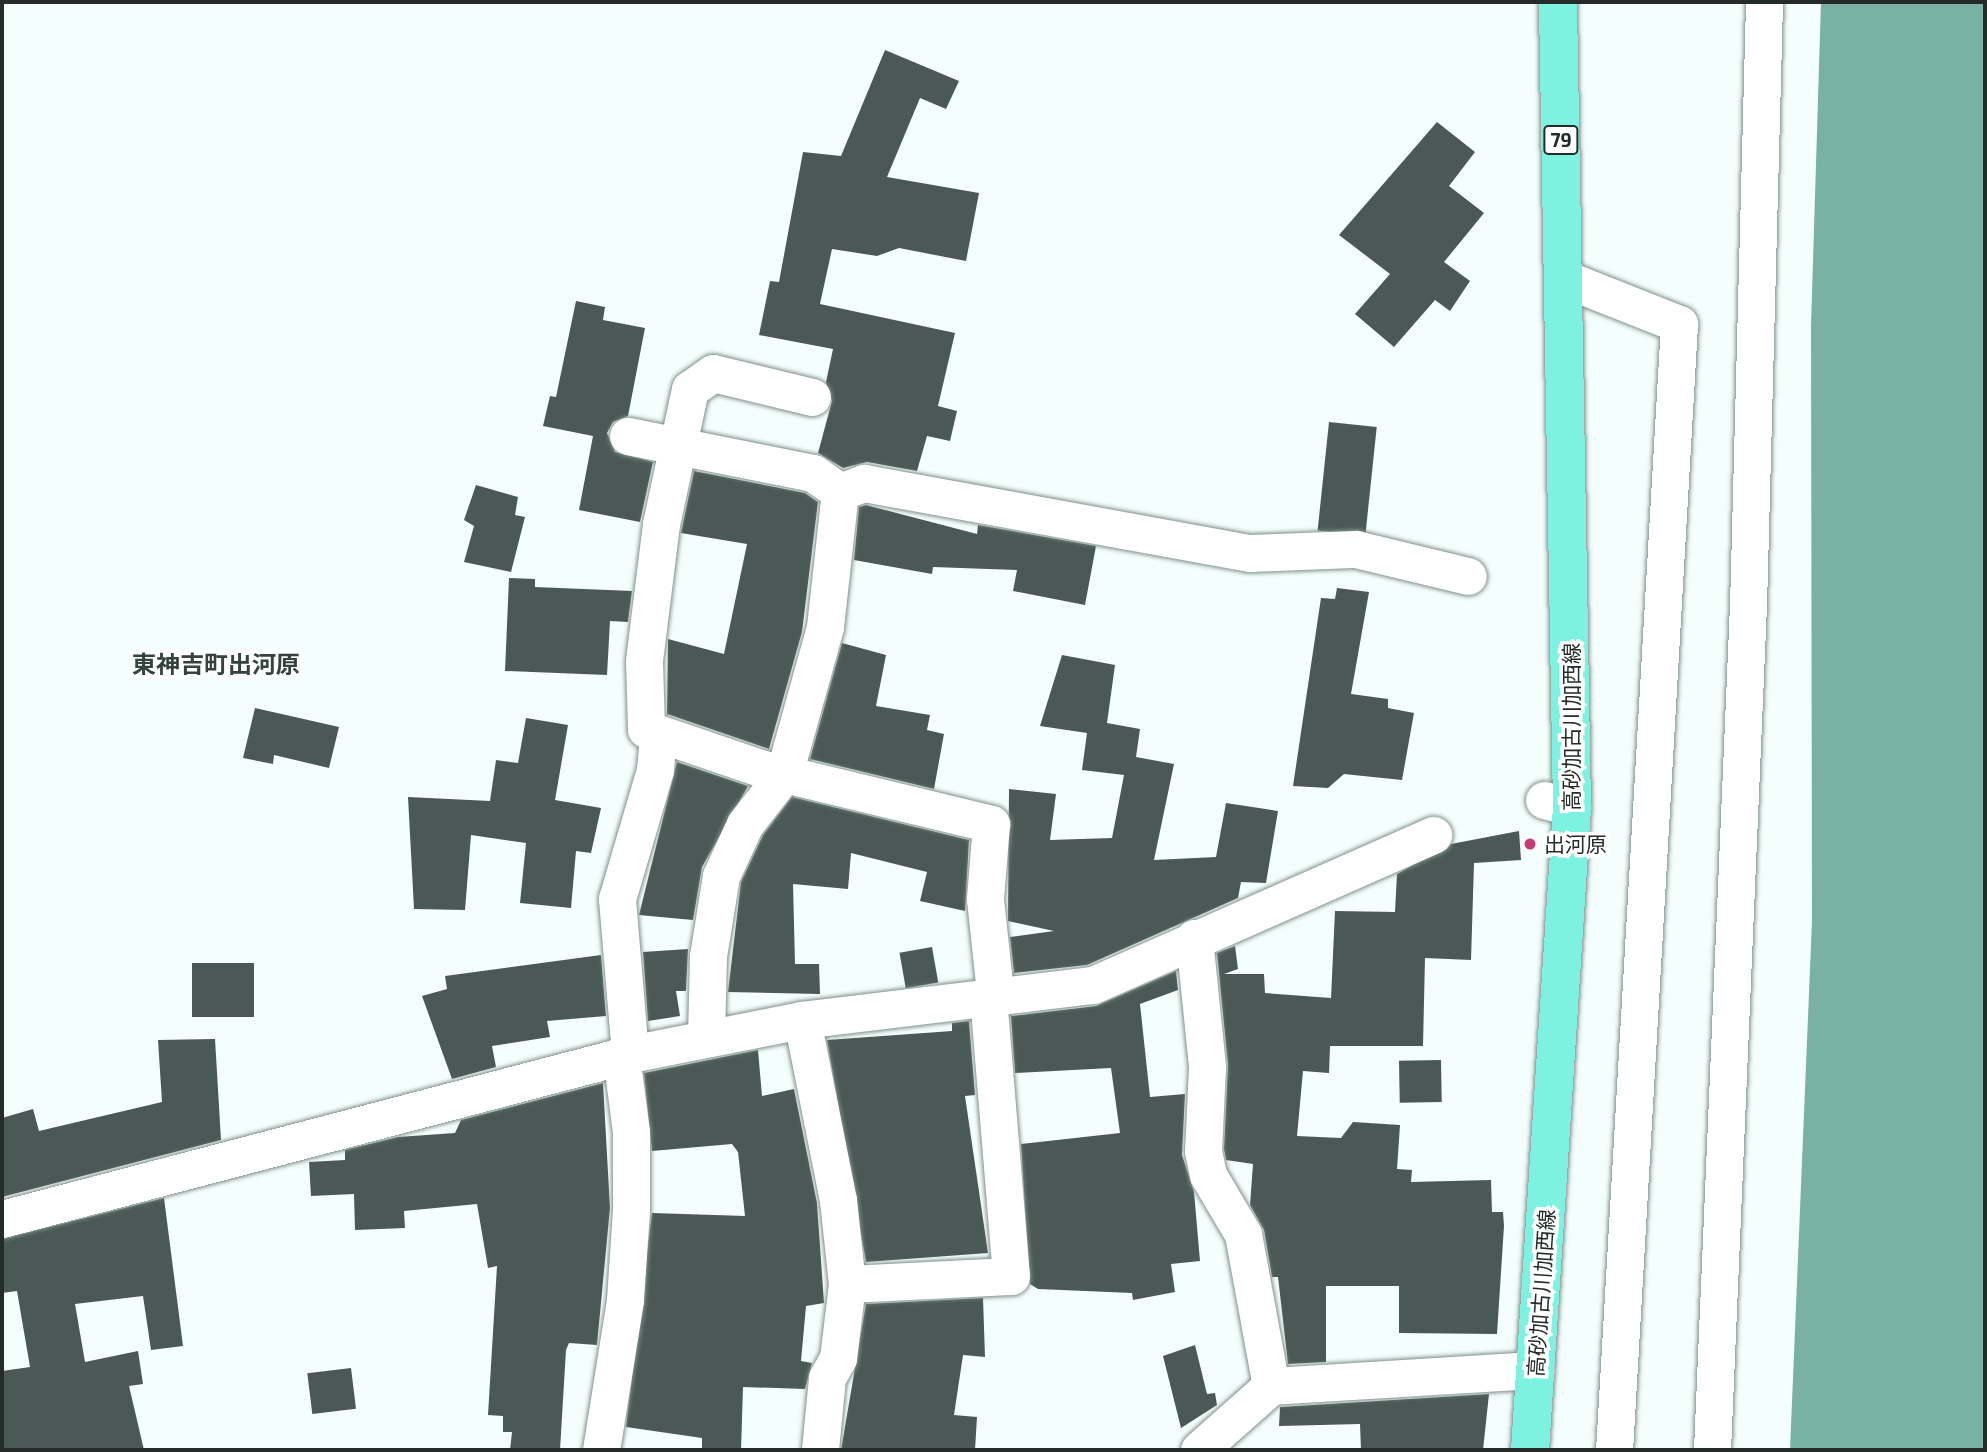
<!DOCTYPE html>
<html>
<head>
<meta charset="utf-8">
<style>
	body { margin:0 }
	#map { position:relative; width:1987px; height:1452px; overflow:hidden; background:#f4fefc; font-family:"Exo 2","Noto Sans JP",sans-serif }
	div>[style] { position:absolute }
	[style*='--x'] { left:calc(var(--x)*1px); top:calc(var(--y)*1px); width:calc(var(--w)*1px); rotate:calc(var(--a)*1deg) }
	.water>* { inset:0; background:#7ab1a5 }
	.building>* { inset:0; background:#4a5955; transform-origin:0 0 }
	.roads { filter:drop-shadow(0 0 2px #80908c) drop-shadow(0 0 2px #80908c) }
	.street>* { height:37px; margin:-18.5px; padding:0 18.5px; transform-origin:18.5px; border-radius:18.5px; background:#fff }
	.primary>* { height:38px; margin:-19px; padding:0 19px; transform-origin:19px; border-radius:19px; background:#7df2e1 }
	.dots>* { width:19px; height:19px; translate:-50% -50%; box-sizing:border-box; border:4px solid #fff; border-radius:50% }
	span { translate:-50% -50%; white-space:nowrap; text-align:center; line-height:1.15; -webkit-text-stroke:7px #fff; paint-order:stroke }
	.shield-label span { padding:2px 5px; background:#fff; border:2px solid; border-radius:5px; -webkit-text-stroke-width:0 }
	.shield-label { font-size:19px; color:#242b29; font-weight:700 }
	.street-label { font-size:21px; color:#242b29 }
	.poi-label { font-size:21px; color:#242b29 }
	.left { translate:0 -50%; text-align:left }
	.quarter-label { font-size:24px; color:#354340; font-weight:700 }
	.frame { position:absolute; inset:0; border:4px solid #242b29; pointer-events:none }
</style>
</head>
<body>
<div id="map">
	<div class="water">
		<i style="clip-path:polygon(1821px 2px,1985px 2px,1985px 1450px,1790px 1450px,1812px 921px,1811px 326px)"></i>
	</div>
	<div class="building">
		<i style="clip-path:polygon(885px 50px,959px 81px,946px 109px,920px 98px,887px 177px,979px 193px,966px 261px,899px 248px,877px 256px,832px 249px,820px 304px,955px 333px,938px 406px,957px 411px,950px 441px,927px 436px,917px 471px,867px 462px,843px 468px,818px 453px,832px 401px,826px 382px,833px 349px,759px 335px,770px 281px,779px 282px,803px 152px,841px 156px)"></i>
		<i style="clip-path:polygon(1437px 122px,1475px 152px,1449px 186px,1484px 213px,1444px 262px,1470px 281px,1450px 311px,1435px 300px,1394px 347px,1355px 314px,1390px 274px,1339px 235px)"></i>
		<i style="clip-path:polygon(576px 301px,605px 307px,603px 320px,645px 328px,628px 416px,613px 422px,607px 433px,615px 452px,653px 462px,640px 522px,579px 510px,593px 436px,543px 426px,550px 396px,556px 397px)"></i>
		<i style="left:1329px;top:422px;width:48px;height:109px;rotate:6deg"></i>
		<i style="clip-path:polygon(694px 471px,805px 493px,818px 502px,802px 632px,769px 749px,667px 714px,668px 639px,724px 654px,747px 544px,681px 533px)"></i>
		<i style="clip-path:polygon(476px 485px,518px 497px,515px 515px,525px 517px,511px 572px,464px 562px,474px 526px,464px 520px)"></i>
		<i style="clip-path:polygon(866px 505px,977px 534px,978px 525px,1096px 546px,1085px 605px,1013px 591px,1017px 570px,933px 567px,932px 574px,854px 560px,859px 507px)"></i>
		<i style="clip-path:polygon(509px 578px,535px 579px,535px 587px,632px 591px,628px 622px,610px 621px,607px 675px,505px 671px)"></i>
		<i style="clip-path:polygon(1337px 588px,1369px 592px,1351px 694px,1388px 699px,1388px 708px,1414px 713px,1402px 780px,1344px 774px,1328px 788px,1293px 786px,1321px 598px,1335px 599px)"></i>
		<i style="clip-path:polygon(842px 643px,886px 655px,876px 706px,930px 715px,927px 730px,944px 734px,934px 789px,810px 759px)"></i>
		<i style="clip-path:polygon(1062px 655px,1115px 665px,1107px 723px,1140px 729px,1136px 757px,1174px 764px,1154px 860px,1216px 857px,1226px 803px,1278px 811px,1266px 883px,1241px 882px,1238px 898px,1087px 965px,1014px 973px,1010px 937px,1054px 931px,1008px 921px,1009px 789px,1056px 794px,1050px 840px,1112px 838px,1124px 775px,1082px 770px,1087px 733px,1040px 726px)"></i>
		<i style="clip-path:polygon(255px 708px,339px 727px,329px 768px,274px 755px,273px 764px,243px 758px)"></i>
		<i style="clip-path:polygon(526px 718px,568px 725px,555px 800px,601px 808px,591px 853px,576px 851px,571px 908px,520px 903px,526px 843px,471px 835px,465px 910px,414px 909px,408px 797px,490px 801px,496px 760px,518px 763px)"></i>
		<i style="clip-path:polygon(677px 762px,748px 786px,702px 867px,693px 920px,639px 915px)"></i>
		<i style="clip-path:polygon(792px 797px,969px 840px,965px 911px,920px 901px,927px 872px,851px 853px,848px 889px,793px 884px,795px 964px,819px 964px,820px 994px,728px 992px,741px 882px,763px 835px)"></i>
		<i style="clip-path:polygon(1519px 831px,1521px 860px,1474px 863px,1471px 960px,1425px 958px,1423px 1046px,1330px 1046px,1329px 1073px,1303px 1071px,1297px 1136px,1341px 1138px,1353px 1122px,1400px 1125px,1397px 1169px,1412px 1170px,1411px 1182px,1491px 1180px,1492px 1212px,1503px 1212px,1504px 1226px,1497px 1334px,1399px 1333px,1399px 1286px,1326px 1286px,1326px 1362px,1288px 1364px,1278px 1277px,1272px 1277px,1264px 1230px,1250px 1205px,1253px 1164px,1226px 1160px,1224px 1149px,1228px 1065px,1217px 953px,1235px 946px,1238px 969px,1224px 974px,1264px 974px,1265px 993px,1331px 998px,1335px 911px,1395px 912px,1397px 874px,1451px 844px)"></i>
		<i style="left:932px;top:947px;width:36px;height:33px;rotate:80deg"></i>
		<i style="clip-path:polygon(688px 949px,686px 991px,676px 991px,680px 1016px,648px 1021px,643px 952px)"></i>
		<i style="clip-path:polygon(601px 955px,606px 1016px,547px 1021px,550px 1037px,492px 1046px,496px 1067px,452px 1079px,422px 996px,447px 989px,445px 976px)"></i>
		<i style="left:254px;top:963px;width:54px;height:62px;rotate:90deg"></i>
		<i style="clip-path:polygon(1176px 971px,1178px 990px,1140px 1004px,1150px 1097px,1185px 1094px,1182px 1155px,1194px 1192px,1200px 1261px,1171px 1264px,1175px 1292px,1133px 1300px,1132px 1293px,1038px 1289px,1030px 1284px,1021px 1144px,1120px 1133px,1111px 1068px,1015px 1073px,1011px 1016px,1096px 1006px)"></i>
		<i style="clip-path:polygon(969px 1021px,975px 1095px,965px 1096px,988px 1253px,866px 1262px,827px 1040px,952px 1031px,952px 1023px)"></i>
		<i style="clip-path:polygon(215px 1039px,221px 1140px,2px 1197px,2px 1118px,33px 1109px,39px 1131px,162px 1102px,158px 1040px)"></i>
		<i style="clip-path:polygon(758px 1050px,762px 1096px,794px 1089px,817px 1203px,824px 1303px,806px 1306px,801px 1361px,812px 1363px,805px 1389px,743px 1387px,741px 1450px,702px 1450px,702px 1438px,626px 1427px,652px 1213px,745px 1216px,738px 1152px,732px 1144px,652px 1151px,644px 1073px)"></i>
		<i style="left:1441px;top:1060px;width:42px;height:42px;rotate:89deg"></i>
		<i style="clip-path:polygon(603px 1083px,610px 1208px,597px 1345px,569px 1343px,566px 1350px,560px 1450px,510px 1450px,512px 1432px,503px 1432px,503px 1416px,488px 1415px,497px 1266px,488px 1268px,477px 1204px,404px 1211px,405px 1228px,355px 1230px,354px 1194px,311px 1196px,309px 1162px,345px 1160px,345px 1150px,398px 1137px,455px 1133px,461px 1120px)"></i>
		<i style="clip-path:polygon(164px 1198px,183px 1346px,151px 1350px,143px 1296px,75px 1304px,85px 1362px,138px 1351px,143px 1384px,129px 1386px,144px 1450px,2px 1450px,2px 1371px,30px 1367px,17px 1291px,2px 1293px,2px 1239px)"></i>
		<i style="clip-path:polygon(983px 1298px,985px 1357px,963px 1355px,954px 1415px,977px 1417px,975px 1450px,841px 1450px,866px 1304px)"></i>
		<i style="clip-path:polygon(1195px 1345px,1207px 1394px,1215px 1393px,1217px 1405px,1181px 1428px,1163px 1356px)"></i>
		<i style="left:351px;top:1368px;width:41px;height:44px;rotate:83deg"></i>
		<i style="clip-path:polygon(1489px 1394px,1483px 1450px,1361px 1450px,1360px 1424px,1279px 1426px,1280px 1407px)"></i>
	</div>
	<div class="roads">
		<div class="street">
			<i style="--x:1563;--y:278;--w:125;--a:21.6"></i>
			<i style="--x:1679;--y:324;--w:1128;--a:93.3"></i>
			<i style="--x:812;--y:397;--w:102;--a:-166.4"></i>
			<i style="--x:713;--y:373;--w:28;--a:145"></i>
			<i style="--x:690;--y:389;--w:138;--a:102.1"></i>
			<i style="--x:661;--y:524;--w:138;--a:97.1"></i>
			<i style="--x:644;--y:661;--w:68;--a:88.3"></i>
			<i style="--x:646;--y:729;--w:120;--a:18.9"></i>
			<i style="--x:760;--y:768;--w:238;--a:13.6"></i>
			<i style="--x:991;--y:824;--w:75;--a:94.6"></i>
			<i style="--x:985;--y:899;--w:95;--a:83.9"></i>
			<i style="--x:628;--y:436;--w:189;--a:11.3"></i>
			<i style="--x:813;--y:473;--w:33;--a:35"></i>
			<i style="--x:840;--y:492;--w:26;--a:-21"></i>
			<i style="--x:864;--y:483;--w:392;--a:10.3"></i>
			<i style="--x:1250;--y:553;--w:106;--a:-2.2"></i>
			<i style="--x:1356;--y:549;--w:115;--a:13.6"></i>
			<i style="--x:1544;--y:800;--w:29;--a:14"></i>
			<i style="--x:1194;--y:938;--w:130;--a:84.2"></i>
			<i style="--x:1207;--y:1067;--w:84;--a:92.7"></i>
			<i style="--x:1203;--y:1151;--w:25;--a:78"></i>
			<i style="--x:1208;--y:1175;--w:69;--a:59.3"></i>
			<i style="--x:1243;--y:1234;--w:155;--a:79.6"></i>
			<i style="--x:802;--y:1020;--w:184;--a:78.7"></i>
			<i style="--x:838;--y:1200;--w:84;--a:83.9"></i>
			<i style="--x:847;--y:1284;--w:75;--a:96.9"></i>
			<i style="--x:838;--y:1358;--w:23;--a:119"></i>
			<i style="--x:827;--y:1378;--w:72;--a:95.6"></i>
			<i style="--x:706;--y:1037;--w:81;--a:-88.6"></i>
			<i style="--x:708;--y:956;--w:81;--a:-80.8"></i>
			<i style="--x:721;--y:876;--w:57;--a:-65.2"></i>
			<i style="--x:745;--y:824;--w:63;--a:-52"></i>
			<i style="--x:784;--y:774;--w:153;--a:-74.4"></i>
			<i style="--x:825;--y:627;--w:136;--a:-83.7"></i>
			<i style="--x:630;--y:1054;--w:156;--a:-94.8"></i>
			<i style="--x:617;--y:899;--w:134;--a:-73.6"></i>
			<i style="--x:655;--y:770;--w:35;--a:-85"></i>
			<i style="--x:2;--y:1219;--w:649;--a:-14.72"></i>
			<i style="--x:630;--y:1054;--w:175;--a:-11.2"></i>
			<i style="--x:802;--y:1020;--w:293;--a:-6.9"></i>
			<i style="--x:1093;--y:985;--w:372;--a:-23.8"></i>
			<i style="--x:847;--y:1284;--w:164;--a:-2.8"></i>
			<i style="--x:1011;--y:1276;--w:283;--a:-94.7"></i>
			<i style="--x:601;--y:1450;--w:152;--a:-80.9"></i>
			<i style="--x:625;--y:1300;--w:91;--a:-86.2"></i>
			<i style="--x:631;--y:1209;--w:77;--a:-90"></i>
			<i style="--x:631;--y:1132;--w:78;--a:-97.4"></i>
			<i style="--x:1199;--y:1450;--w:96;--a:-41.6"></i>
			<i style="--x:1271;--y:1386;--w:265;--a:-3.5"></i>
			<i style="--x:1712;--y:1450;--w:845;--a:-87.56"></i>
			<i style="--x:1748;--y:606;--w:604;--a:-88.48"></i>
		</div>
		<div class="primary">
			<i style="--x:1530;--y:1450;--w:644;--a:-86.26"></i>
			<i style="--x:1572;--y:807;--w:805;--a:-91"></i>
		</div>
	</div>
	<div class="dots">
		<i style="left:1530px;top:844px;background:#c53b74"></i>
	</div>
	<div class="shield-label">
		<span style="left:1561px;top:140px">79</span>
	</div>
	<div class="street-label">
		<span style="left:1571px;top:727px;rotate:-90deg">高砂加古川加西線</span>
		<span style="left:1541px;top:1293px;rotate:-86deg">高砂加古川加西線</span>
	</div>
	<div class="poi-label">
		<span class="left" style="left:1544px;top:844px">出河原</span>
	</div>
	<div class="quarter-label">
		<span style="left:216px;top:664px">東神吉町出河原</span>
	</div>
	<div class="frame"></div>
</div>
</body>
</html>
